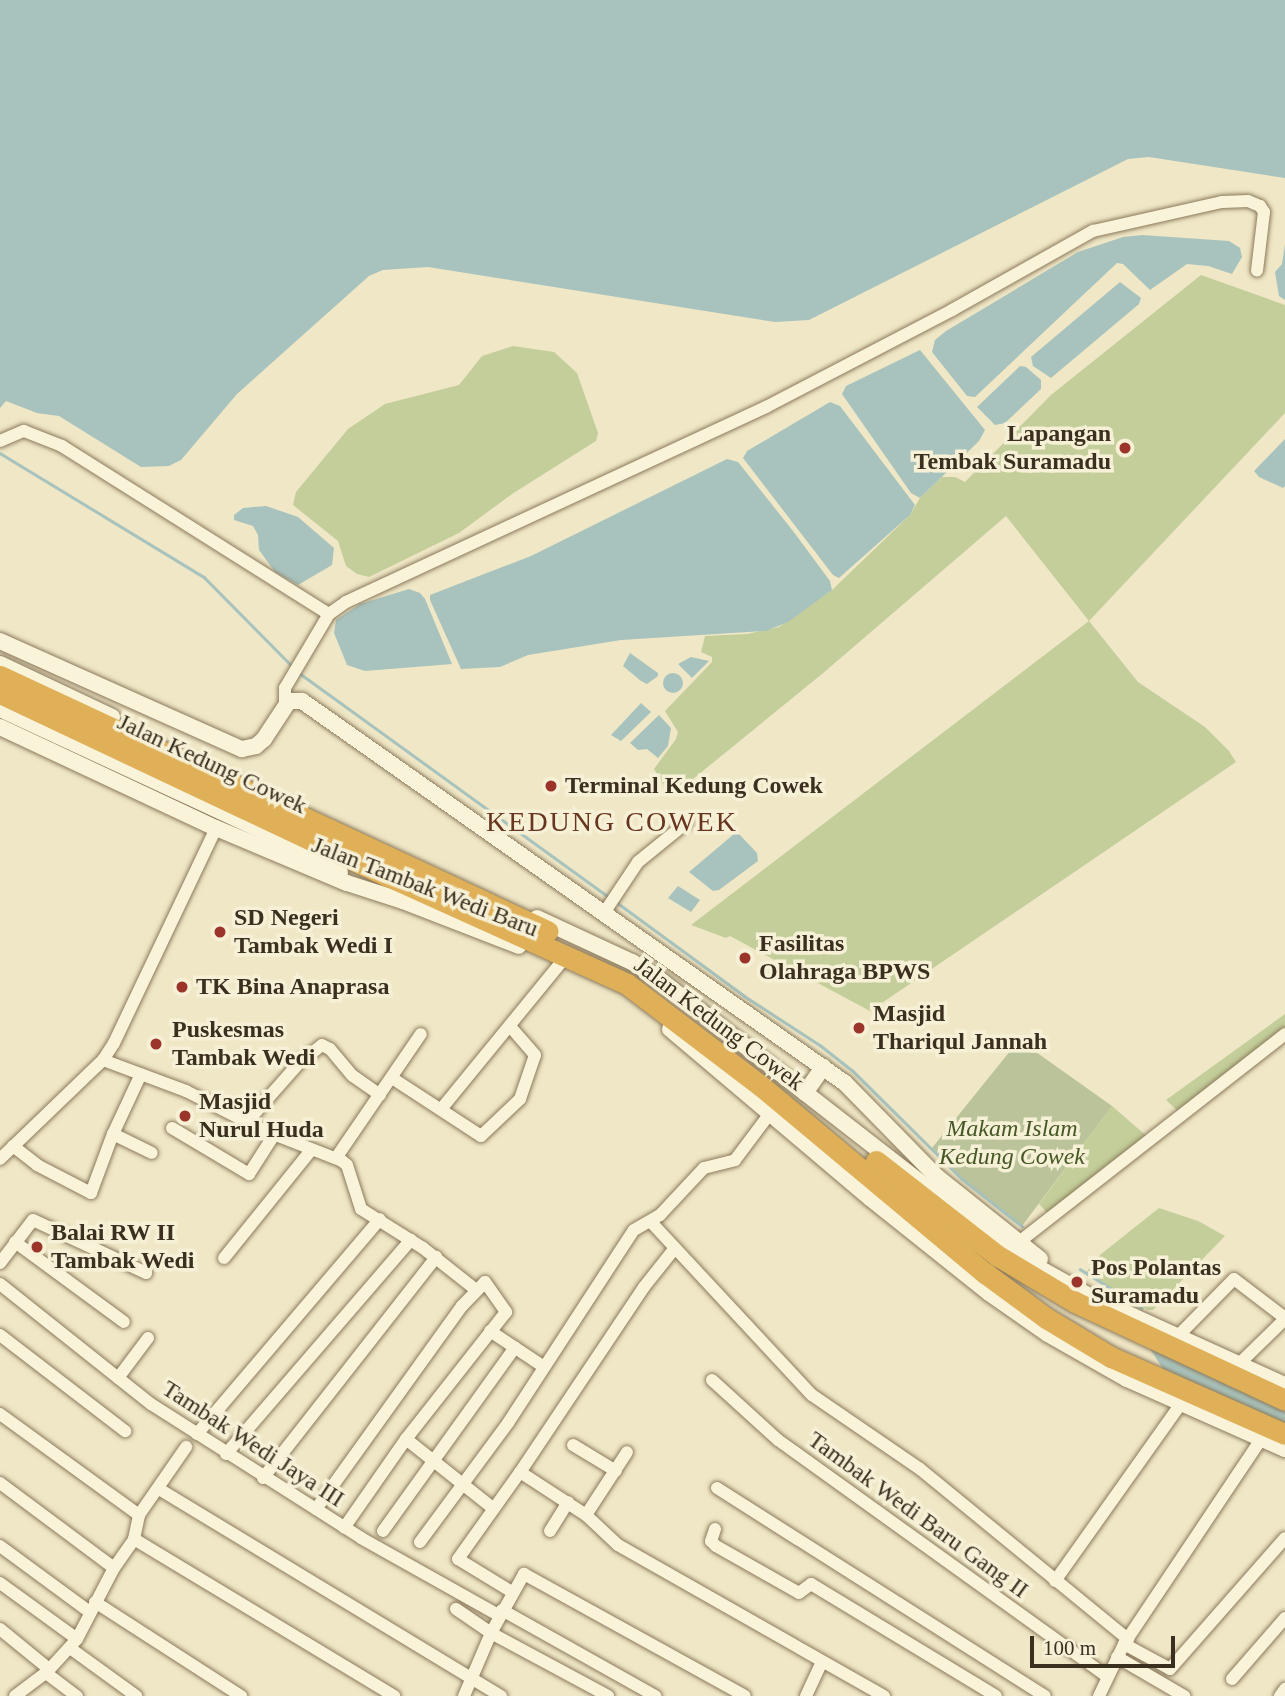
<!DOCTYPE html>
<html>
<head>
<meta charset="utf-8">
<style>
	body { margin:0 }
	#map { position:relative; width:1285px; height:1696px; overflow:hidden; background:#efe7c6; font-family:"Times New Roman",serif }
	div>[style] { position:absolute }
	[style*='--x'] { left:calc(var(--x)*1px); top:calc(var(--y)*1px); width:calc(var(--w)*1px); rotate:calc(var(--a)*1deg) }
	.green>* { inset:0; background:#c3ce9a }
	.cemetery>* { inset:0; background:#bac399 }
	.water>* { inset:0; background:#a8c3bd }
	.round { border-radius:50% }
	.stream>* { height:2.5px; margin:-1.25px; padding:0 1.25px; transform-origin:1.25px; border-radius:1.25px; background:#a8c3bd }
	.roads { filter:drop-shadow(0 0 2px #8b795b) drop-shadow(0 0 2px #8b795b) }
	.street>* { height:12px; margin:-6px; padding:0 6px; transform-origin:6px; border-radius:6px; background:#f9f3da }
	.secondary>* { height:16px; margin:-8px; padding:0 8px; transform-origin:8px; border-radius:8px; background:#f9f3da }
	.highway>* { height:21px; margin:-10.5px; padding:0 10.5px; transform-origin:10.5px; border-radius:10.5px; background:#dfb057 }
	.dots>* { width:19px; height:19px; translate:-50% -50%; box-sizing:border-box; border:4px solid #f6f0d6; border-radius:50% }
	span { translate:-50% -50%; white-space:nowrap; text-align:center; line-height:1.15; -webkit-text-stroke:7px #f6f0d6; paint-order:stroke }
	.poi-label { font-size:24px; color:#3b2f1f; font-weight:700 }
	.right { translate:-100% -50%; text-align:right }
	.left { translate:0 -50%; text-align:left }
	.street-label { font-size:24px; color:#3b2f1f }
	.park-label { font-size:24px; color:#465826; font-style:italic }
	.quarter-label { font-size:28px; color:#68351e; letter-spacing:2px }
	.scale { position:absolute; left:1030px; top:1636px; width:145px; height:32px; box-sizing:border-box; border:4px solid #3b2f1f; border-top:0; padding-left:9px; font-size:21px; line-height:24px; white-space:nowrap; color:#3b2f1f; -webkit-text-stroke:5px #f6f0d6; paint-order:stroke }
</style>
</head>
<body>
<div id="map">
	<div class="green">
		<i style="clip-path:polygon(1201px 275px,1285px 305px,1285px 413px,1089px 621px,1138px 682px,1205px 727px,1229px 751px,1236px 762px,870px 1011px,730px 936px,726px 938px,691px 925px,1089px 621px,1006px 516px,822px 674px,677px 792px,672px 792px,666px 789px,654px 769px,676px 739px,678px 732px,665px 711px,712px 662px,712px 657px,701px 652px,705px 636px,747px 634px,779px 627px,832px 590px,910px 515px,920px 498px,942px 477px,955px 477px,965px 482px,1051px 395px)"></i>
		<i style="clip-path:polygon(513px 346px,554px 352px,577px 373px,598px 433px,596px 441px,512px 494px,459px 533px,369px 577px,357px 574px,346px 566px,338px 541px,293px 505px,296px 492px,348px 429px,385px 404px,459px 385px,482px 356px)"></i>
		<i style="clip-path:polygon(1285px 1014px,1285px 1034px,1181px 1114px,1166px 1100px)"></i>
		<i style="clip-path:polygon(1112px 1106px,1150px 1139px,1051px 1217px,1039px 1204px)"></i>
		<i style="clip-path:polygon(1159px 1208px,1198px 1221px,1225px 1236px,1153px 1310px,1148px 1310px,1086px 1273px,1100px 1255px)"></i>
	</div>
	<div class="cemetery">
		<i style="clip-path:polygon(1019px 1040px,1112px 1106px,1022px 1226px,961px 1178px,932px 1148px)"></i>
	</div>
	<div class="water">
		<i style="clip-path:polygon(0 0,1285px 0,1285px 178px,1149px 157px,1128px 159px,809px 320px,775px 322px,428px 267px,383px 270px,369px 276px,237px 394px,181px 460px,169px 466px,141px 467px,59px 416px,37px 413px,6px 401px,0 408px)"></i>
		<i style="clip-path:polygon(1142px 235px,1229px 241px,1240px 248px,1242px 257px,1232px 274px,1208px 266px,1187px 264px,1150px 290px,1123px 264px,1117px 263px,975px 397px,967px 396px,932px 352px,935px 340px,946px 331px,1078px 252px,1123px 237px)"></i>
		<i style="clip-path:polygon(1285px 244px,1285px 300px,1279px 296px,1275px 272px,1282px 264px)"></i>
		<i style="clip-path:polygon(1120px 282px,1141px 298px,1139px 304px,1051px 378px,1033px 366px,1031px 357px)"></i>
		<i style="clip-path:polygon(920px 350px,985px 430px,979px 441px,920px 498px,911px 493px,842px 394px,846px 386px)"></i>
		<i style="clip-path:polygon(1020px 366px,1026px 367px,1041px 380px,1041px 389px,1005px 423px,995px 425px,977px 407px)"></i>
		<i style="clip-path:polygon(830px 402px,840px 406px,915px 505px,910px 515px,839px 578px,833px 575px,743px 458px,747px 451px)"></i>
		<i style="clip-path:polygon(1285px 439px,1285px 486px,1283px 488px,1259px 477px,1254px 471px)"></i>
		<i style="clip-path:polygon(727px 459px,738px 462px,793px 531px,830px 581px,832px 590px,788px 622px,766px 631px,621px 640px,528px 655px,500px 667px,461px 669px,430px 600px,430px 595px,531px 556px)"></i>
		<i style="clip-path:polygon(266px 506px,298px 517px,334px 548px,332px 565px,298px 585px,275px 572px,259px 550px,258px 535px,253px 526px,234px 520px,234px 515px,243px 508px)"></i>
		<i style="clip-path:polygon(409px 589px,420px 593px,425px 599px,452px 664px,365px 671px,347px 665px,334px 633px,336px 620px,360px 604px)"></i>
		<i style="clip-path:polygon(630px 653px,658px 673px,658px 676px,647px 684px,641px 681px,623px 666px)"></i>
		<i style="clip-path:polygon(691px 657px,709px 661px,692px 678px,678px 664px)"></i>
		<i class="round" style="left:663px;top:673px;width:20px;height:20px"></i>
		<i style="clip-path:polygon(641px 703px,651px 712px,621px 741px,611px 735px)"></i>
		<i style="clip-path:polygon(659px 715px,671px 728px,668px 746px,658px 758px,647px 749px,638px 750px,630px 743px)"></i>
		<i style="clip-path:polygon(734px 834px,739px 834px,757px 853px,758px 861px,719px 890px,713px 891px,689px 872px)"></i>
		<i style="clip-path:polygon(678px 886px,700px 900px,691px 912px,668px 898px)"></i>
		<i style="clip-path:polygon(1149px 1347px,1285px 1409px,1285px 1425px,1163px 1369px)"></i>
	</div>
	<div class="stream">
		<i style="--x:0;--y:453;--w:239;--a:31.3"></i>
		<i style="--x:204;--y:577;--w:127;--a:45.3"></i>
		<i style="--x:298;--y:672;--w:385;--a:35.9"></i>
		<i style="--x:615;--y:901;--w:162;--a:36.2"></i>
		<i style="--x:746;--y:997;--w:88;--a:33"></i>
		<i style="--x:820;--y:1045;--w:42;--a:38.2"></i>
		<i style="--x:853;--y:1071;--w:152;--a:44.7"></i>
		<i style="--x:961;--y:1178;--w:78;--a:38.2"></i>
		<i style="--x:1080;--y:1269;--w:73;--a:32.2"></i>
	</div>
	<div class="roads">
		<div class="street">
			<i style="--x:0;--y:441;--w:26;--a:-23"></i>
			<i style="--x:24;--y:431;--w:41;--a:21.5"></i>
			<i style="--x:62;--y:446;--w:315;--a:32.2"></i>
			<i style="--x:285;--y:704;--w:16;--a:-90"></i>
			<i style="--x:285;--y:688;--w:86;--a:-59.3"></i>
			<i style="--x:329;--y:614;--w:21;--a:-35"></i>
			<i style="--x:346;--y:602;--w:463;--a:-24.9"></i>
			<i style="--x:766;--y:407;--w:210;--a:-27.5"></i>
			<i style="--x:952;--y:310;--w:162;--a:-29.3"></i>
			<i style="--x:1093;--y:231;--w:132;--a:-12.7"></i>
			<i style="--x:1222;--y:202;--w:26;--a:-2"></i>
			<i style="--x:1248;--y:201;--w:13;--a:23"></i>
			<i style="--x:1260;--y:206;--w:7;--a:56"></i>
			<i style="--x:1264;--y:212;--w:59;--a:96.8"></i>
			<i style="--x:604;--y:913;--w:61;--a:-56.3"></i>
			<i style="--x:638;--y:862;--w:62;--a:-39.1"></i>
			<i style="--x:103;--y:1060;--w:89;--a:20.5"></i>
			<i style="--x:186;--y:1091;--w:86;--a:26.9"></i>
			<i style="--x:263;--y:1130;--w:85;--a:21.4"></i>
			<i style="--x:342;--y:1161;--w:6;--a:39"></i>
			<i style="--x:347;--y:1165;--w:46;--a:72.3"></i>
			<i style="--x:361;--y:1209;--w:73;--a:32.2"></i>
			<i style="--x:423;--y:1248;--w:66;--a:38.3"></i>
			<i style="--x:392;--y:1078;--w:106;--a:33.1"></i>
			<i style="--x:481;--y:1136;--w:54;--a:-43.5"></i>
			<i style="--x:520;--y:1099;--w:46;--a:-71.2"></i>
			<i style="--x:535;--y:1055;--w:38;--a:-131"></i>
			<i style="--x:442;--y:1108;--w:186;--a:-50.7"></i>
			<i style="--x:247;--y:1122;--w:79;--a:-48.6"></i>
			<i style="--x:299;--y:1063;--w:29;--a:-38"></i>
			<i style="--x:322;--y:1045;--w:9;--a:27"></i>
			<i style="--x:330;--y:1049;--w:35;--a:50"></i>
			<i style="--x:353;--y:1076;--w:33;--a:35"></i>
			<i style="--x:172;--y:1128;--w:90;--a:30.9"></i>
			<i style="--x:249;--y:1174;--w:46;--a:-57.3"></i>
			<i style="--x:113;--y:1134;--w:43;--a:26"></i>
			<i style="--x:13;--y:1146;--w:31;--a:38"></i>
			<i style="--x:37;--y:1165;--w:61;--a:27.4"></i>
			<i style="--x:91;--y:1193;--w:63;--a:-69.6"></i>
			<i style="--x:113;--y:1134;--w:66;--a:-65"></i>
			<i style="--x:336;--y:1158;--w:150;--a:-55.6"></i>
			<i style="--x:0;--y:1159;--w:143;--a:-43.9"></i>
			<i style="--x:103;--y:1060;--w:20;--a:-57"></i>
			<i style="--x:114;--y:1043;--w:238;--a:-64.6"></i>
			<i style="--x:651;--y:1222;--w:236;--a:47.1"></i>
			<i style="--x:812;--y:1395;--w:131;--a:34.4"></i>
			<i style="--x:920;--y:1469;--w:269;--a:39.3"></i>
			<i style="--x:15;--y:1242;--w:135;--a:36.3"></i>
			<i style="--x:1019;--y:1242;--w:338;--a:-38"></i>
			<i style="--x:675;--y:1248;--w:50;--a:128.5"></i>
			<i style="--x:644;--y:1287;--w:223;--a:123.8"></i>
			<i style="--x:520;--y:1472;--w:79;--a:33.1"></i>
			<i style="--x:586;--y:1515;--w:44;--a:43.2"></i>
			<i style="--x:618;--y:1545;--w:306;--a:29.6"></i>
			<i style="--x:224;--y:1258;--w:139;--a:-51.1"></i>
			<i style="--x:0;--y:1263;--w:54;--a:-52.5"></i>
			<i style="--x:33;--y:1220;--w:125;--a:25.1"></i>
			<i style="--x:0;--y:1284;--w:193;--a:38.5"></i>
			<i style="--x:151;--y:1404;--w:249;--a:32.5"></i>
			<i style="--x:361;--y:1538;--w:159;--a:29.3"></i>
			<i style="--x:490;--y:1331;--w:65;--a:33.7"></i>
			<i style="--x:0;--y:1335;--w:158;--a:37.5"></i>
			<i style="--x:1177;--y:1337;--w:81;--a:-45.5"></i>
			<i style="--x:1234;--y:1279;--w:64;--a:37.4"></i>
			<i style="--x:1239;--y:1364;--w:64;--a:-44.4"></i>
			<i style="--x:118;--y:1378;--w:50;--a:-53.1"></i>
			<i style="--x:712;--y:1380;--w:89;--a:42.3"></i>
			<i style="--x:778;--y:1440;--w:404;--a:35.7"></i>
			<i style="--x:0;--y:1414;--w:172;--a:36"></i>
			<i style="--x:197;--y:1434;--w:282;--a:-49.6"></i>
			<i style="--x:406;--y:1439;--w:112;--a:38.5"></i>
			<i style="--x:573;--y:1445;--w:50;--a:31.2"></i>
			<i style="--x:226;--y:1454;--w:283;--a:-49.2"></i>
			<i style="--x:263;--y:1478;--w:281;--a:-51.9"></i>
			<i style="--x:0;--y:1483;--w:142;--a:36.7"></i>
			<i style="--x:717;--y:1488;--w:388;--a:32.4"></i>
			<i style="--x:159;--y:1489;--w:400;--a:31.2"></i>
			<i style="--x:316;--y:1509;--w:250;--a:-54.3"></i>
			<i style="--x:462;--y:1306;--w:33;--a:-46"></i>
			<i style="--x:485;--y:1282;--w:37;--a:55"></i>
			<i style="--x:506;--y:1312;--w:162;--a:128.2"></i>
			<i style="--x:406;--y:1439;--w:108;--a:124.9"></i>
			<i style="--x:586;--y:1515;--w:75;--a:-56.9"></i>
			<i style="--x:715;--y:1529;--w:13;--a:108"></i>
			<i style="--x:711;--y:1541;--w:7;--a:45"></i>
			<i style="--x:716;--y:1546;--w:95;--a:29.5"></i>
			<i style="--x:799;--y:1593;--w:15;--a:-37"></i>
			<i style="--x:811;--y:1584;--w:216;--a:31.2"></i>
			<i style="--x:383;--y:1531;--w:226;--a:-54.3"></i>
			<i style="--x:550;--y:1531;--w:34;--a:-58"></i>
			<i style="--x:134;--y:1539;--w:304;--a:31.1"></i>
			<i style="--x:420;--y:1542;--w:148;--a:-53.5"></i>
			<i style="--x:508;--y:1423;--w:230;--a:-56.9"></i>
			<i style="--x:634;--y:1230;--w:30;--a:-30"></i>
			<i style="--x:660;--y:1215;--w:64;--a:-46.9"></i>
			<i style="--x:704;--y:1168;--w:32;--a:-14"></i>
			<i style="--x:735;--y:1160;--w:60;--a:-53.1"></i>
			<i style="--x:0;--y:1546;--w:112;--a:36.3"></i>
			<i style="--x:1055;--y:1581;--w:219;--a:-54.6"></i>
			<i style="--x:0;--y:1583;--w:95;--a:36"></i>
			<i style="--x:512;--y:1592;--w:63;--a:-148.6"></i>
			<i style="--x:458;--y:1559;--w:107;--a:-54.5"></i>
			<i style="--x:95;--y:1602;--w:174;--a:32.8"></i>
			<i style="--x:456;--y:1609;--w:42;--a:34.4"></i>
			<i style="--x:491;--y:1633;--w:133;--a:28.3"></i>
			<i style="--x:502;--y:1610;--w:176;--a:29.3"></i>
			<i style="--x:0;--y:1629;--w:63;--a:39.2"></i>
			<i style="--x:1124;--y:1644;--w:52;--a:28.5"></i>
			<i style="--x:1170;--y:1669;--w:174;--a:-48.7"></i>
			<i style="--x:70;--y:1648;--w:82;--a:36"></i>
			<i style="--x:1117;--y:1657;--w:78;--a:30.2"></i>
			<i style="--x:46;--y:1673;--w:39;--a:37"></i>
			<i style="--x:1232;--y:1679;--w:81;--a:-49"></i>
			<i style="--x:15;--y:1696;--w:39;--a:-37"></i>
			<i style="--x:46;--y:1673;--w:46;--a:-47.6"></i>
			<i style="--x:77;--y:1639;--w:80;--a:-62.5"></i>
			<i style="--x:114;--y:1568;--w:35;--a:-55"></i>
			<i style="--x:134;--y:1539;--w:25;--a:-78"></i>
			<i style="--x:139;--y:1515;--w:83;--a:-55.3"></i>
			<i style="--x:464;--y:1696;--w:69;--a:-66.8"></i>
			<i style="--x:491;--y:1633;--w:68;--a:-60.8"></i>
			<i style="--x:524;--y:1574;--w:252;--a:28.9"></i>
			<i style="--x:806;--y:1696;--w:38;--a:-65"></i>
			<i style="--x:1099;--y:1696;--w:58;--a:-64.3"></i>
			<i style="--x:1124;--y:1644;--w:248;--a:-56.2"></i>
			<i style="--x:1280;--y:1696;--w:9;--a:-54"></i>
		</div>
		<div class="secondary">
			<i style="--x:0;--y:641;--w:265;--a:24.1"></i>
			<i style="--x:242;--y:749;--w:14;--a:-12"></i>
			<i style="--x:256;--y:746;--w:11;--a:-41"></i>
			<i style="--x:264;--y:739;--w:45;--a:-56.7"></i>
			<i style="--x:289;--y:701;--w:13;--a:0"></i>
			<i style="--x:302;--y:701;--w:664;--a:35.13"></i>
			<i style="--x:845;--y:1083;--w:130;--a:45.6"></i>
			<i style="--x:936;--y:1176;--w:133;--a:38.6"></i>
			<i style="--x:0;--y:664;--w:124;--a:25.3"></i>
			<i style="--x:0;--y:709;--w:337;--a:24.9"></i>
			<i style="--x:306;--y:851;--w:40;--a:32"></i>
			<i style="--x:0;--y:727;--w:238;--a:25.1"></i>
			<i style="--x:216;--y:828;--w:142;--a:22.8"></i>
			<i style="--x:347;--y:883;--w:59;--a:17.8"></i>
			<i style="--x:403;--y:901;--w:124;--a:21.2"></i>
			<i style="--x:537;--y:918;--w:105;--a:24.9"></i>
			<i style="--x:632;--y:962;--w:32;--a:32"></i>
			<i style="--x:659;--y:979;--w:338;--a:37.9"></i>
			<i style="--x:926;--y:1187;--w:129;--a:36.2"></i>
			<i style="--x:1030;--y:1263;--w:72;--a:29.1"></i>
			<i style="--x:1093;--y:1298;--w:211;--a:24.4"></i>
			<i style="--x:670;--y:1029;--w:262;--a:40.2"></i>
			<i style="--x:870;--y:1198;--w:152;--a:38.6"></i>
			<i style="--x:989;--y:1293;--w:72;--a:34.8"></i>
			<i style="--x:1048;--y:1334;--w:91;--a:29.7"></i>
			<i style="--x:1127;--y:1379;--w:173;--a:23.9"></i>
			<i style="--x:805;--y:1093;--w:32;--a:-55"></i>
		</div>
		<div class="highway">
			<i style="--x:0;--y:676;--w:604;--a:24.99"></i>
			<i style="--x:0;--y:693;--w:429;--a:25.3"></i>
			<i style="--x:388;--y:876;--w:262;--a:24.3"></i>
			<i style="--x:627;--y:984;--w:168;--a:37.3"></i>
			<i style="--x:761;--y:1086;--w:292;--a:39.9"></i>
			<i style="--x:985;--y:1273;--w:76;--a:36.4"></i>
			<i style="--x:1046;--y:1318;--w:76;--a:31"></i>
			<i style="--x:1111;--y:1357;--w:190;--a:23.9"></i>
			<i style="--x:876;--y:1161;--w:155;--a:37.9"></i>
			<i style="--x:998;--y:1256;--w:90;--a:30.9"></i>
			<i style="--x:1075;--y:1302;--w:232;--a:25"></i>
		</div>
	</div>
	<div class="dots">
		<i style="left:1125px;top:448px;background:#9b352a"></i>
		<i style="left:551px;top:786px;background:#9b352a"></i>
		<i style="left:220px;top:932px;background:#9b352a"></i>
		<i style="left:745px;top:958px;background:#9b352a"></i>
		<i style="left:182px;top:987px;background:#9b352a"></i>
		<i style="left:859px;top:1028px;background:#9b352a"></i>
		<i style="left:156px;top:1044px;background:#9b352a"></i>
		<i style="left:185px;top:1116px;background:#9b352a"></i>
		<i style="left:37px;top:1247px;background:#9b352a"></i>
		<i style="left:1077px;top:1282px;background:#9b352a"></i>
	</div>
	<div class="poi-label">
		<span class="right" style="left:1111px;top:448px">Lapangan<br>Tembak Suramadu</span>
		<span class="left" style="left:565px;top:786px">Terminal Kedung Cowek</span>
		<span class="left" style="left:234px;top:932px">SD Negeri<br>Tambak Wedi I</span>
		<span class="left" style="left:759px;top:958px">Fasilitas<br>Olahraga BPWS</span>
		<span class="left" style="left:196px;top:987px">TK Bina Anaprasa</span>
		<span class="left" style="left:873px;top:1028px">Masjid<br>Thariqul Jannah</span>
		<span class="left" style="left:172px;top:1044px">Puskesmas<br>Tambak Wedi</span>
		<span class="left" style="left:199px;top:1116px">Masjid<br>Nurul Huda</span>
		<span class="left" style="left:51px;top:1247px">Balai RW II<br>Tambak Wedi</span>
		<span class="left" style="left:1091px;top:1282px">Pos Polantas<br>Suramadu</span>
	</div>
	<div class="street-label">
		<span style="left:212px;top:764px;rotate:25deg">Jalan Kedung Cowek</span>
		<span style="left:425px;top:887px;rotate:21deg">Jalan Tambak Wedi Baru</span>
		<span style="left:719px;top:1024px;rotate:37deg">Jalan Kedung Cowek</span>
		<span style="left:253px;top:1444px;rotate:33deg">Tambak Wedi Jaya III</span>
		<span style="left:918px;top:1515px;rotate:36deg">Tambak Wedi Baru Gang II</span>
	</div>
	<div class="park-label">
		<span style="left:1012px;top:1143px">Makam Islam<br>Kedung Cowek</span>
	</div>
	<div class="quarter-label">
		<span style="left:612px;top:822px">KEDUNG COWEK</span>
	</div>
	<div class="scale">100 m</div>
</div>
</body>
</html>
